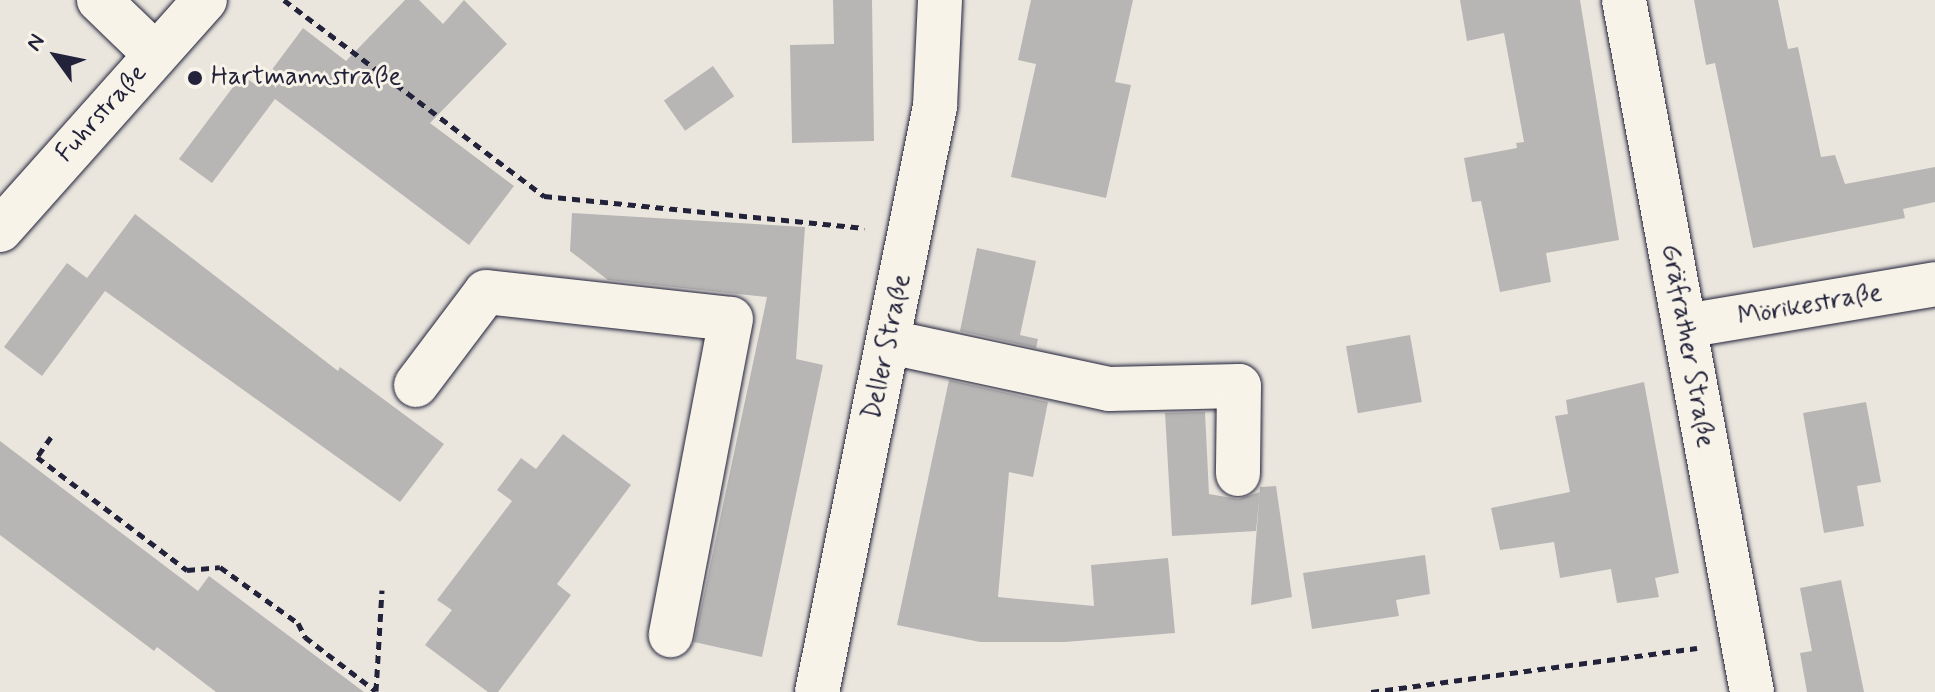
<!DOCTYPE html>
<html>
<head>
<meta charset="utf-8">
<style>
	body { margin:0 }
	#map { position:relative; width:1935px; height:692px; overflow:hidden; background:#eae6de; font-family:Mynerve,sans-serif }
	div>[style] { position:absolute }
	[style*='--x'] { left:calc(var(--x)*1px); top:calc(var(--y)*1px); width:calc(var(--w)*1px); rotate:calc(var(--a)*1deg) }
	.building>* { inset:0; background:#b8b6b5; transform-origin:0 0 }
	.path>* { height:5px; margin-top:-2.5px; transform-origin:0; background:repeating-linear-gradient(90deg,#22223b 0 8px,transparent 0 14px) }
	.roads { filter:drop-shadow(0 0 2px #22223b) drop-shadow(0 0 2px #22223b) }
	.minor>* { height:44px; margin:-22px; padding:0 22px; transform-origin:22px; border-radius:22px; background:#f7f3e8 }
	.dots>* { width:22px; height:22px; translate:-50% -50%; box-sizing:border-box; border:4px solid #f7f3e8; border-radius:50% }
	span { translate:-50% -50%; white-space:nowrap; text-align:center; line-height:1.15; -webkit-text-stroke:6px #f7f3e8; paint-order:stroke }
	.poi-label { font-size:26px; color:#22223b }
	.left { translate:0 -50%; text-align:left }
	.street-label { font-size:26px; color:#22223b }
	.north { position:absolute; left:16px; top:16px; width:80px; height:80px; -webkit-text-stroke:6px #f7f3e8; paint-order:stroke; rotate:303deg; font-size:22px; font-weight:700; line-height:32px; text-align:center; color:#22223b }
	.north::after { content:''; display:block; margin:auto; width:28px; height:36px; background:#22223b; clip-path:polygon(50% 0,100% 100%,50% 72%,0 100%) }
</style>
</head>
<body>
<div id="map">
	<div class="building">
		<i style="clip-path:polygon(405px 0,419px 0,443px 24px,464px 0,507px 44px,430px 123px,514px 186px,469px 245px,275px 99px,212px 183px,179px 159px,242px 75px,259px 87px,303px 28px,346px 61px)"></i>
		<i style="clip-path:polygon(833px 0,872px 0,874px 141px,792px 143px,790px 45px,834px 44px)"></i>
		<i style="clip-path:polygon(1031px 0,1133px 0,1115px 82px,1131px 85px,1106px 198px,1011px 177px,1036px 64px,1018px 60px)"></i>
		<i style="clip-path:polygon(1460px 0,1580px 0,1619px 240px,1546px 253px,1551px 282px,1500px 292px,1481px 201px,1472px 202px,1464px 158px,1517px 148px,1516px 143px,1524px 142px,1504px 33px,1467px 41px)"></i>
		<i style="clip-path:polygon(1694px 0,1778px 0,1788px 49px,1798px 47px,1821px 157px,1835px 155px,1845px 184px,1935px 167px,1935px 202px,1903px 209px,1905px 218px,1753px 248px,1715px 63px,1706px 65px)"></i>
		<i style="left:713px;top:66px;width:37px;height:60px;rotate:55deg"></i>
		<i style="clip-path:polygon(572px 213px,805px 227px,796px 359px,823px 365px,762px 657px,694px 642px,767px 297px,608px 280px,570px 251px)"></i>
		<i style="clip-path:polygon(135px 214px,338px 371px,340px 367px,444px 444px,400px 502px,105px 291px,42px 376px,4px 347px,67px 263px,87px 278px)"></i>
		<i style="clip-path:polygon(977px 248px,1036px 261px,1020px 335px,1038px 339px,1036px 348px,960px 331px)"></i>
		<i style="left:1410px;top:335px;width:68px;height:65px;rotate:80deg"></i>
		<i style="clip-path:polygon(949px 380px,1048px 402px,1033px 477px,1009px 472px,998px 597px,1094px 606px,1091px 565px,1168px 558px,1175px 633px,1065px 642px,980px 642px,897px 625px)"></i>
		<i style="clip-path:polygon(1644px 382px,1679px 573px,1655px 578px,1659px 597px,1617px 603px,1611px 569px,1560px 578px,1554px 542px,1500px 550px,1491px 508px,1570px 492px,1555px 416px,1568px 414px,1566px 400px)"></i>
		<i style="clip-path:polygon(1866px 402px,1881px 482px,1857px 486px,1864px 526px,1824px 533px,1803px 413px)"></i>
		<i style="clip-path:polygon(1205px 412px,1209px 494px,1238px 499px,1260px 492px,1256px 531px,1172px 536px,1165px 413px)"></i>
		<i style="clip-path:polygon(563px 434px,631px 485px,557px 584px,571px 595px,498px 692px,488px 692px,425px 645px,452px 610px,437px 600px,512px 501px,497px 490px,521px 458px,536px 469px)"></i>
		<i style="clip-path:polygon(0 441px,198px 591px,209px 576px,364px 692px,216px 692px,157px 647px,154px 651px,0 535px)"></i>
		<i style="clip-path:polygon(1276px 486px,1292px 597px,1251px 605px,1260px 487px)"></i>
		<i style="clip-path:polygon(1425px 555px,1430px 594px,1396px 600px,1399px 616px,1312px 629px,1303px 573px)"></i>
		<i style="clip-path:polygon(1841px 580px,1864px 692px,1807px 692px,1800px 653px,1812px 651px,1800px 588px)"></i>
	</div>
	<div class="path">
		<i style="--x:284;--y:0;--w:326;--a:37"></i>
		<i style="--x:544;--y:196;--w:322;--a:5.7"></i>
		<i style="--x:51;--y:437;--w:24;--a:125"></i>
		<i style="--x:37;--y:457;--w:188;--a:37"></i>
		<i style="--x:187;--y:570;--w:33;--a:-5"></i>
		<i style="--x:220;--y:567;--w:96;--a:35.7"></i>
		<i style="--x:298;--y:623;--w:16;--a:63"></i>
		<i style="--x:305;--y:637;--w:89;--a:37.3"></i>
		<i style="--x:376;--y:691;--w:101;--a:-86.6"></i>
		<i style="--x:1371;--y:692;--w:329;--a:-7.7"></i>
	</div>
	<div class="roads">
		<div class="minor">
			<i style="--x:99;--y:0;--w:78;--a:44"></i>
			<i style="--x:1624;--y:0;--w:704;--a:79.52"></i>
			<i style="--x:0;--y:230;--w:308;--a:-48.3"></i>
			<i style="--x:1685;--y:326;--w:254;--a:-9.5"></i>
			<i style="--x:890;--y:342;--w:224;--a:12.1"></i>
			<i style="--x:1109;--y:389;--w:130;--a:-1.3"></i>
			<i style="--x:1239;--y:386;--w:88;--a:90.7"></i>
			<i style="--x:416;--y:385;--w:116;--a:-53"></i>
			<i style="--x:486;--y:292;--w:246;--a:6.3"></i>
			<i style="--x:731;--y:319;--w:322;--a:100.8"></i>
			<i style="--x:817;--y:692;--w:598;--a:-78.61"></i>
			<i style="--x:935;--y:106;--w:106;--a:-87.3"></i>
		</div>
	</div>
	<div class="dots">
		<i style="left:195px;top:78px;background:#22223b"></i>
	</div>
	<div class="poi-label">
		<span class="left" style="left:211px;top:78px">Hartmannstraße</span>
	</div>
	<div class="street-label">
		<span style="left:102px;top:114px;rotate:-48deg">Fuhrstraße</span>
		<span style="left:1810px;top:306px;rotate:-10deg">Mörikestraße</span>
		<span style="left:1687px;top:346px;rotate:80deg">Gräfrather Straße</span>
		<span style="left:888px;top:347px;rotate:-78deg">Deller Straße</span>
	</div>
	<div class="north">N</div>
</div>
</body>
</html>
